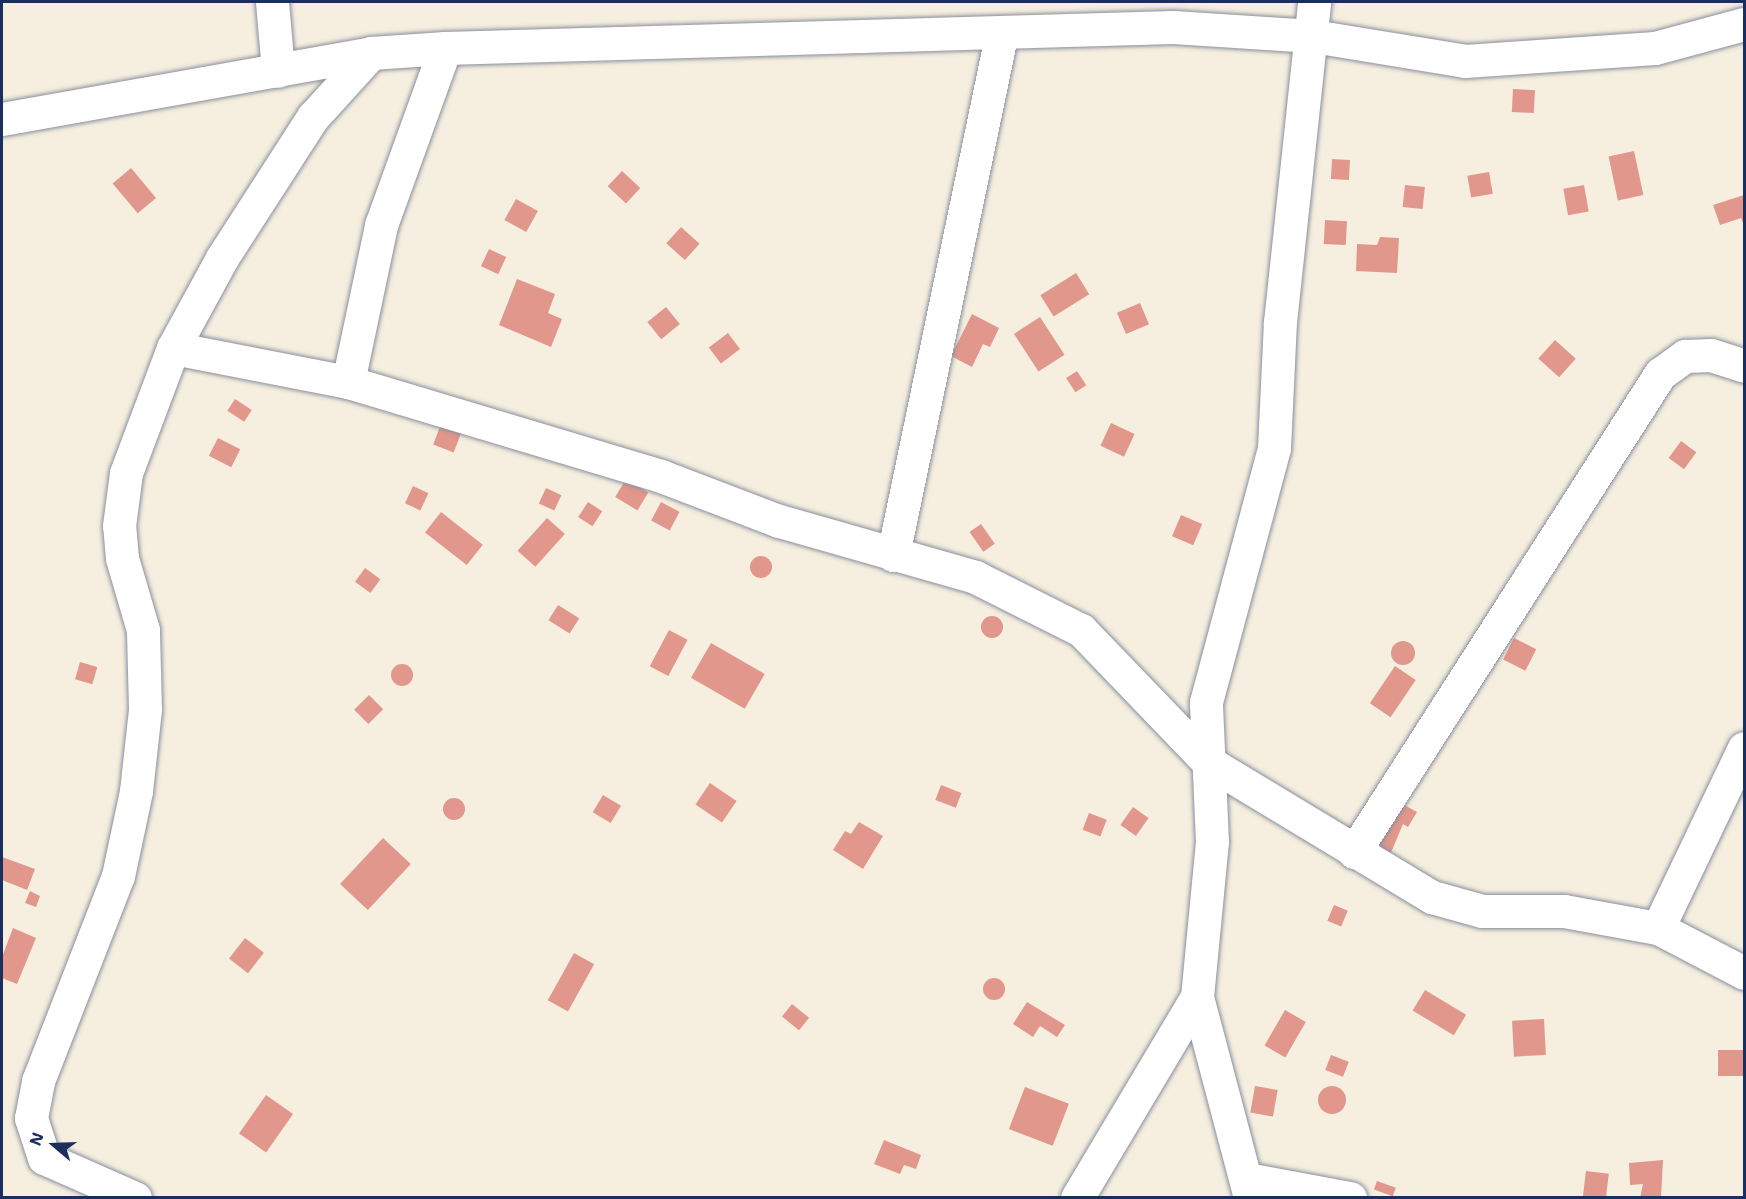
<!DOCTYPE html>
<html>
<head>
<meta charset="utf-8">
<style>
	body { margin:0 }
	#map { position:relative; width:1746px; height:1199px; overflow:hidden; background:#f6efdf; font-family:"Shantell Sans",sans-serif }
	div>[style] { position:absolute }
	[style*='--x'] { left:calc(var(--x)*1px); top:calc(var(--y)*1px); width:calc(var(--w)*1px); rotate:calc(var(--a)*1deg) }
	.building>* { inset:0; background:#e1978b; transform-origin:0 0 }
	.round { border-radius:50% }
	.roads { filter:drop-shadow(0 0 2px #888f9e) drop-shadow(0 0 2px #888f9e) }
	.minor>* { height:33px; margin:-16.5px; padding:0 16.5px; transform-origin:16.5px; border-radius:16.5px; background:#fff }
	span { translate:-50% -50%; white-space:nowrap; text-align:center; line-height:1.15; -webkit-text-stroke:4.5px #fff; paint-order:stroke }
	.frame { position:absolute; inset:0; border:3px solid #1b2f5e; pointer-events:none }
	.north { position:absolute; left:24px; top:1115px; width:60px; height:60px; -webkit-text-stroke:4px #fff; paint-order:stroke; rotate:289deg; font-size:16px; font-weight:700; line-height:24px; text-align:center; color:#1b2f5e }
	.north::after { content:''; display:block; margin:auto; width:21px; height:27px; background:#1b2f5e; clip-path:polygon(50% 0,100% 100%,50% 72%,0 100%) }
</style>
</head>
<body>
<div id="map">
	<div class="building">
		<i style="left:1513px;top:89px;width:22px;height:23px;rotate:3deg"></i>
		<i style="left:1634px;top:151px;width:45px;height:26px;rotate:78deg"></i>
		<i style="left:1332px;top:159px;width:18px;height:20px;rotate:3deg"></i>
		<i style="left:131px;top:168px;width:39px;height:24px;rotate:50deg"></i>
		<i style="left:622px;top:171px;width:25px;height:21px;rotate:43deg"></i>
		<i style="left:1489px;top:172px;width:22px;height:22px;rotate:80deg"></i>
		<i style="left:1405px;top:185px;width:20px;height:22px;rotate:6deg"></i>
		<i style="left:1584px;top:185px;width:27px;height:21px;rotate:80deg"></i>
		<i style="clip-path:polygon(1744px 195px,1744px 226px,1741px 218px,1720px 225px,1713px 205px)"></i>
		<i style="left:516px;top:199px;width:25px;height:24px;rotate:29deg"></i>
		<i style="left:1325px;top:220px;width:22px;height:24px;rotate:3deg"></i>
		<i style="left:681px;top:227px;width:25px;height:22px;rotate:42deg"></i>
		<i style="clip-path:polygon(1380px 237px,1399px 238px,1397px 273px,1356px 271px,1357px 244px,1377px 245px)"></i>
		<i style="left:489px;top:249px;width:19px;height:19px;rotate:25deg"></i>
		<i style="left:1076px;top:273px;width:25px;height:42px;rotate:58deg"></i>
		<i style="clip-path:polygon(517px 279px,555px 294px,548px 313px,562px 319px,551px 347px,499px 325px)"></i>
		<i style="left:1140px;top:303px;width:23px;height:25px;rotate:67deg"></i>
		<i style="left:666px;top:307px;width:22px;height:24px;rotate:51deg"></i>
		<i style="clip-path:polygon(972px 314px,999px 328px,990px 347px,983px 344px,972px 367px,951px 356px)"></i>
		<i style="left:1040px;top:317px;width:45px;height:31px;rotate:57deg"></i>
		<i style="left:728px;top:333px;width:20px;height:24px;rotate:53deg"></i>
		<i style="left:1555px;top:340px;width:28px;height:25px;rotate:42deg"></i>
		<i style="left:1077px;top:371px;width:17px;height:13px;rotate:57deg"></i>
		<i style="left:235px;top:399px;width:20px;height:14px;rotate:33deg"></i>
		<i style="left:1111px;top:423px;width:26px;height:25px;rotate:25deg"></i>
		<i style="left:441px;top:424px;width:22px;height:22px;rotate:21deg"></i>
		<i style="left:218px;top:438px;width:25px;height:20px;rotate:27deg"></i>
		<i style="left:1681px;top:441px;width:19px;height:21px;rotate:36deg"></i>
		<i style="left:626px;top:479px;width:26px;height:21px;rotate:31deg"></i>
		<i style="left:413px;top:486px;width:17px;height:19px;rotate:25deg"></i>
		<i style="left:546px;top:488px;width:17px;height:17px;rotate:25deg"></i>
		<i style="left:588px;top:502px;width:17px;height:18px;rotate:33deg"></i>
		<i style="left:661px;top:502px;width:21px;height:21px;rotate:28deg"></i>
		<i style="left:441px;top:512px;width:53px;height:26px;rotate:38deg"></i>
		<i style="left:1181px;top:515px;width:23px;height:23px;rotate:23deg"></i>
		<i style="left:547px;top:518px;width:24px;height:44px;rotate:42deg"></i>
		<i style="left:981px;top:524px;width:24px;height:14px;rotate:55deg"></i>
		<i class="round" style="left:750px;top:556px;width:22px;height:22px"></i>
		<i style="left:365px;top:568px;width:19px;height:17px;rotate:36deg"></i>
		<i style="left:558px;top:605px;width:25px;height:18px;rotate:32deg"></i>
		<i class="round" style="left:981px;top:616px;width:22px;height:22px"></i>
		<i style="left:669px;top:630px;width:21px;height:41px;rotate:28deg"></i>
		<i style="left:1514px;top:638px;width:25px;height:24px;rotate:27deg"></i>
		<i class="round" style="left:1391px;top:641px;width:24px;height:24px"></i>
		<i style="left:711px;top:643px;width:62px;height:40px;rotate:30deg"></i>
		<i style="left:80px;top:662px;width:18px;height:18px;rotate:16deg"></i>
		<i class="round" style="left:391px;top:664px;width:22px;height:22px"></i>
		<i style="left:1395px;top:666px;width:25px;height:45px;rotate:34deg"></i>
		<i style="left:369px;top:695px;width:20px;height:21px;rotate:45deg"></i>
		<i style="left:710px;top:783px;width:32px;height:26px;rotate:34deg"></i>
		<i style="left:941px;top:785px;width:22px;height:16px;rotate:21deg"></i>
		<i style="left:603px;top:795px;width:21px;height:20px;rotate:31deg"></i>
		<i class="round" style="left:443px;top:798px;width:22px;height:22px"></i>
		<i style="clip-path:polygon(1399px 802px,1417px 812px,1408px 827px,1403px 824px,1387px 862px,1370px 852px)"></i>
		<i style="left:1133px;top:807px;width:19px;height:22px;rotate:35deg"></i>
		<i style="left:1089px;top:813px;width:19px;height:18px;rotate:21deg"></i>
		<i style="clip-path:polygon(859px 822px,883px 836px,863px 869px,833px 850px,845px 831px,851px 834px)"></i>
		<i style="left:383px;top:838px;width:38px;height:63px;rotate:43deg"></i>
		<i style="clip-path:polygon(2px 857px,35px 869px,27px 890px,2px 880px)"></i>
		<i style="clip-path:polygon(30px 891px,40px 896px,36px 907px,25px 903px)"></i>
		<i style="left:1334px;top:905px;width:15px;height:17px;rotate:23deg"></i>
		<i style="clip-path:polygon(13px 928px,36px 938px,17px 984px,2px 978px,2px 957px)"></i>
		<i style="left:245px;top:938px;width:24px;height:26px;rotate:38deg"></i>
		<i style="left:574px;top:953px;width:23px;height:54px;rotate:29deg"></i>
		<i class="round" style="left:983px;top:978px;width:22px;height:22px"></i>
		<i style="left:1425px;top:990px;width:48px;height:24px;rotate:31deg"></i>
		<i style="clip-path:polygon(1027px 1002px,1065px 1025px,1057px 1037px,1040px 1026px,1033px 1037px,1013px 1024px)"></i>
		<i style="left:792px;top:1004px;width:22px;height:16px;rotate:39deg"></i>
		<i style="left:1285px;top:1010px;width:24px;height:41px;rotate:30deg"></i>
		<i style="left:1544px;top:1019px;width:36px;height:32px;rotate:87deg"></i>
		<i style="left:1718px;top:1050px;width:26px;height:26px"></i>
		<i style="left:1331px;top:1055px;width:19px;height:16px;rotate:21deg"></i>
		<i style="left:1255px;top:1086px;width:23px;height:27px;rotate:10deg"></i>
		<i class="round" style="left:1318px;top:1086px;width:28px;height:28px"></i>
		<i style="left:1025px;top:1087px;width:47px;height:45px;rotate:21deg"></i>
		<i style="left:266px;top:1095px;width:33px;height:47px;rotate:35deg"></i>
		<i style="clip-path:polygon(884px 1140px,921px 1155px,916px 1169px,904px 1165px,900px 1174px,874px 1164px)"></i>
		<i style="clip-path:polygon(1663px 1160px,1661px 1198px,1640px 1198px,1643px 1184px,1630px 1185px,1629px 1163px)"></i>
		<i style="left:1586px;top:1171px;width:23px;height:27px;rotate:7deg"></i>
		<i style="left:1377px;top:1181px;width:20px;height:9px;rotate:20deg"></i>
	</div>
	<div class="roads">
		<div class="minor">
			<i style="--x:272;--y:2;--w:69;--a:85"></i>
			<i style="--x:2;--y:119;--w:375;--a:-10.1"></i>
			<i style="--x:371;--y:53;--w:74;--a:-3.9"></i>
			<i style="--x:445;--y:48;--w:728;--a:-1.65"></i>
			<i style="--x:1173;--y:27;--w:140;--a:3.7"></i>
			<i style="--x:1313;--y:36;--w:154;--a:9.3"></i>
			<i style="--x:1465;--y:61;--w:190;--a:-3.9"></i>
			<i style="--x:1655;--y:48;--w:92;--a:-15.1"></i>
			<i style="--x:173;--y:348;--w:178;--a:11"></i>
			<i style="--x:348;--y:382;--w:327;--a:16.7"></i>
			<i style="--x:661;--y:476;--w:126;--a:20.9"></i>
			<i style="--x:779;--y:521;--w:204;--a:15.9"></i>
			<i style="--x:975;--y:577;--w:119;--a:26.6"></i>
			<i style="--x:1081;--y:630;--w:183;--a:46.1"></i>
			<i style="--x:1208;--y:762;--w:262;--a:31.1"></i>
			<i style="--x:1432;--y:897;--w:52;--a:15.6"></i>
			<i style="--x:1482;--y:911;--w:82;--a:0"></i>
			<i style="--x:1564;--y:911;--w:96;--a:10.3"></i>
			<i style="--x:1658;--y:928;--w:97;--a:27.6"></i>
			<i style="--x:348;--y:382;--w:160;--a:-78.1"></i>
			<i style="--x:381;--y:225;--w:188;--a:-70.1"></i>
			<i style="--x:893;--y:555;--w:530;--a:-78.24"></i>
			<i style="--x:1354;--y:852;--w:568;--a:-57.37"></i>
			<i style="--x:1660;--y:374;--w:31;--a:-36"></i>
			<i style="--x:1685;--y:356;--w:26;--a:-2"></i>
			<i style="--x:1711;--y:355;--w:35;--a:18"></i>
			<i style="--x:1658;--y:928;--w:199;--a:-64.5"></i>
			<i style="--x:1197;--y:997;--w:208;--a:75.2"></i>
			<i style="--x:1247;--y:1179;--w:105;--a:10.5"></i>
			<i style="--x:135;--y:1198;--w:99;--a:-156.3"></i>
			<i style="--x:44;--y:1158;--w:42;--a:-108"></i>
			<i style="--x:31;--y:1118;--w:38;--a:-79"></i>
			<i style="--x:38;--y:1081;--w:220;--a:-68.7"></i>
			<i style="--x:118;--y:876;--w:87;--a:-78"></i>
			<i style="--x:136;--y:791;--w:82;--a:-83.7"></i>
			<i style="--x:145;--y:709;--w:79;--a:-91.5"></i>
			<i style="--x:143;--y:630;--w:75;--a:-106.3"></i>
			<i style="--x:122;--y:558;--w:32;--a:-95"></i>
			<i style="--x:119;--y:526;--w:53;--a:-82.5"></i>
			<i style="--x:126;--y:473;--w:134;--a:-69.4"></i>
			<i style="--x:173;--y:348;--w:102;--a:-61.4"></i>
			<i style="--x:222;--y:258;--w:168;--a:-57.2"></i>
			<i style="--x:313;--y:117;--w:86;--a:-47.8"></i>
			<i style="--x:1077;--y:1198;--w:234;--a:-59.2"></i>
			<i style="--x:1197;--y:997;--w:156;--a:-84.5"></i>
			<i style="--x:1212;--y:842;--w:140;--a:-92.5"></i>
			<i style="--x:1206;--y:702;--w:263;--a:-75"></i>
			<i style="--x:1274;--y:448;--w:126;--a:-87.3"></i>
			<i style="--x:1280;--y:322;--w:322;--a:-83.9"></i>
		</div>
	</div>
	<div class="frame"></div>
	<div class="north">N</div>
</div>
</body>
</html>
